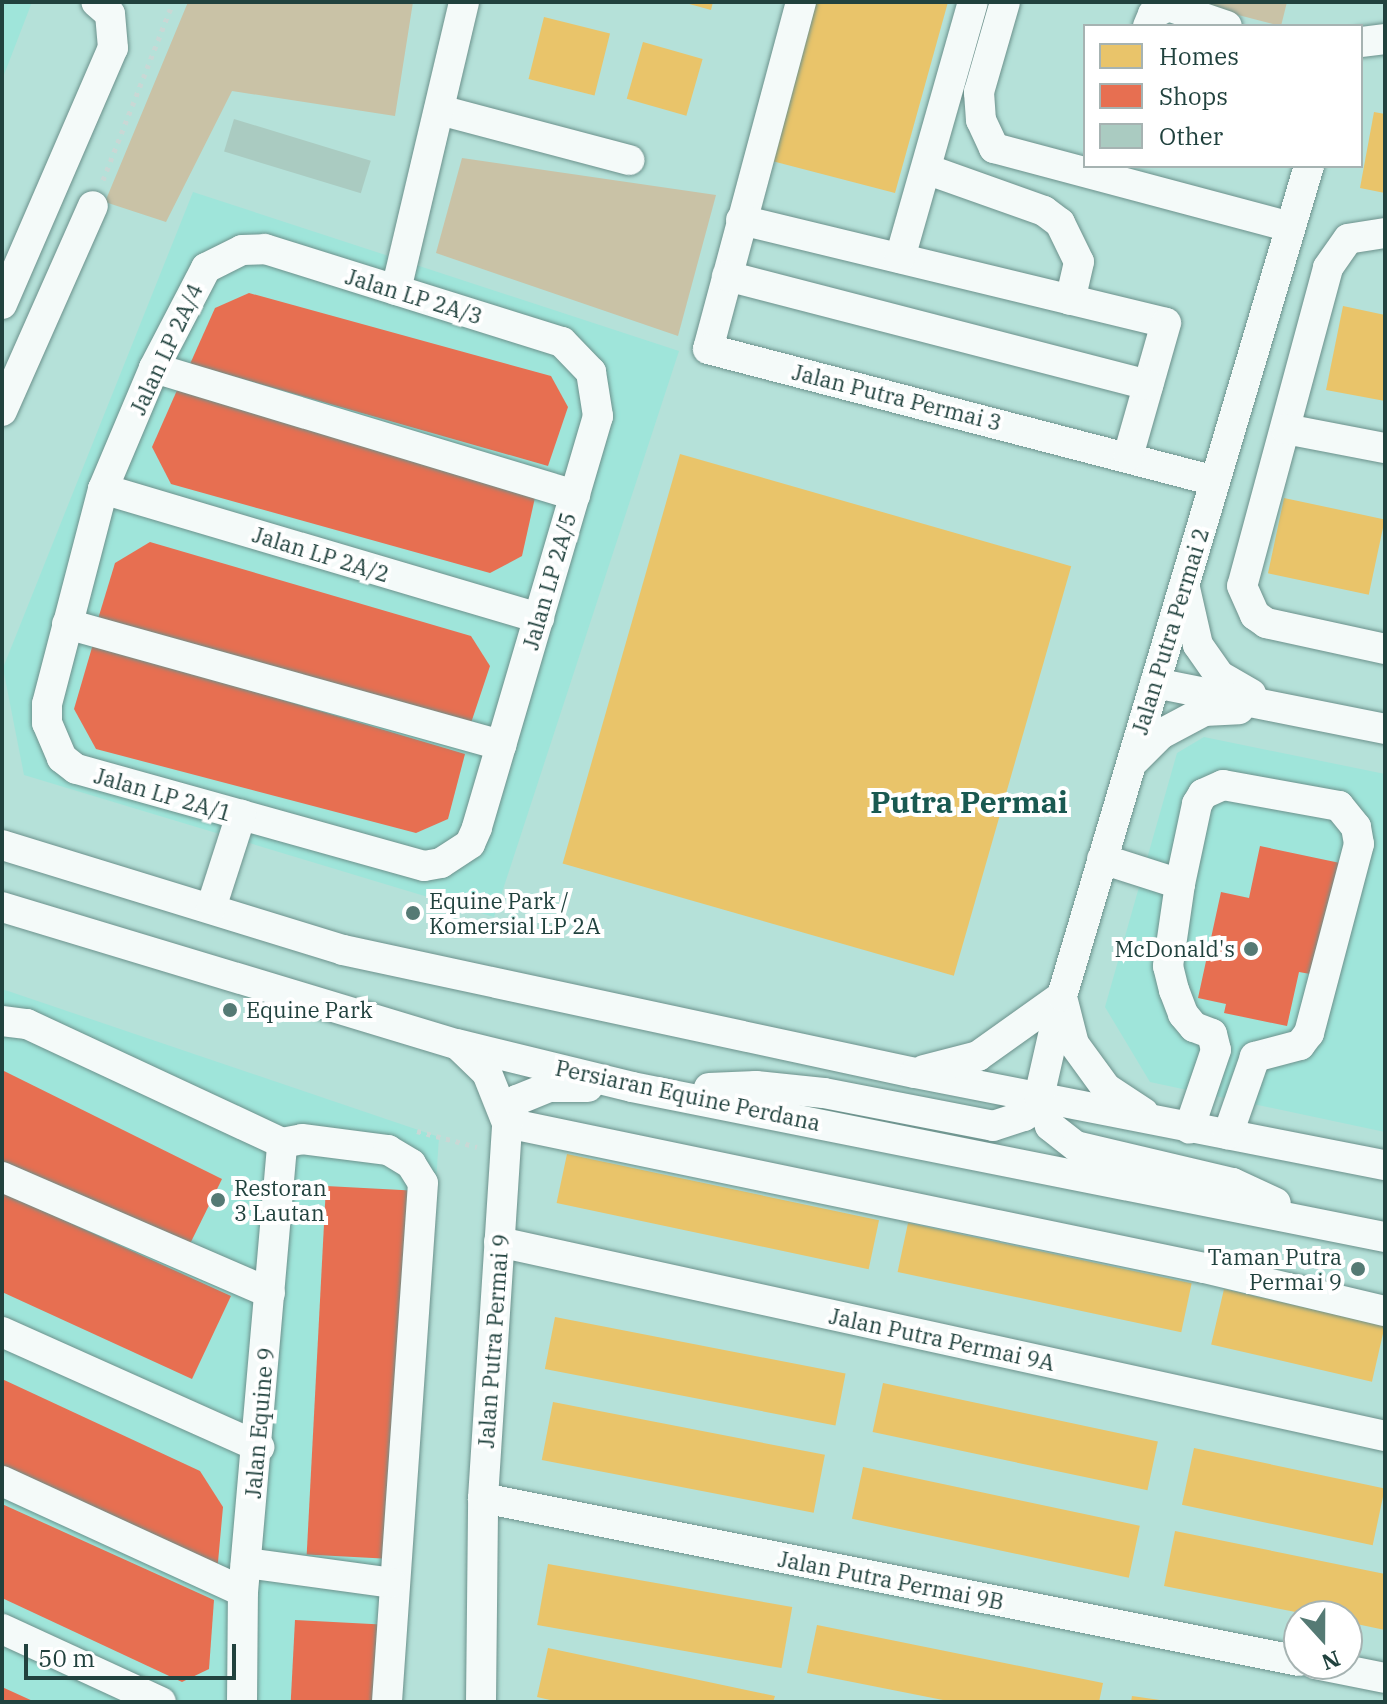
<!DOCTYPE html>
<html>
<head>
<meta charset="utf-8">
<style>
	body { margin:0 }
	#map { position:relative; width:1387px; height:1704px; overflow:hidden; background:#b5e1d9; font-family:"IBM Plex Serif",serif }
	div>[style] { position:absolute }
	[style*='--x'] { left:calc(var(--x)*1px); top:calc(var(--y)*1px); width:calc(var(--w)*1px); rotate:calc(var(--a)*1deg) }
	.built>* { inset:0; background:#9fe5da }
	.green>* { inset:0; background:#c9c2a6 }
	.homes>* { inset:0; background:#e9c46a; transform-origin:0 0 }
	.shops>* { inset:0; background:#e76f51; transform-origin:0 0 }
	.building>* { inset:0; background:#aacbc1; transform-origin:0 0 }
	.path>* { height:5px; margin-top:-2.5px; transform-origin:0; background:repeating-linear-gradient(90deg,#c9d8d5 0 4px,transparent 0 10px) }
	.roads { filter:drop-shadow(0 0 2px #6c918c) drop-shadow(0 0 2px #6c918c) }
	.minor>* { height:30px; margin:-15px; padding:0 15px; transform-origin:15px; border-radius:15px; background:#f4faf9 }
	.dots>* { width:22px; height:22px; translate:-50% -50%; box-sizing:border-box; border:4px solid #fff; border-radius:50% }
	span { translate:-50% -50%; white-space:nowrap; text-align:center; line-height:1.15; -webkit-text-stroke:8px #fff; paint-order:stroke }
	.street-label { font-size:22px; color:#21423e }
	.poi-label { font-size:22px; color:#21423e }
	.left { translate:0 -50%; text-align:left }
	.right { translate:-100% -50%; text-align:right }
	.district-label { font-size:30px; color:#195951; font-weight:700 }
	.frame { position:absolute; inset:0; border:4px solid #21423e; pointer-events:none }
	.legend { position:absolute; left:1083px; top:24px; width:280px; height:144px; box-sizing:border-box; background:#fff; border:2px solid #a6b3b2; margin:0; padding:10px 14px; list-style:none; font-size:24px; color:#21423e }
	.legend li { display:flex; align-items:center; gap:16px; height:40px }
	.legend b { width:40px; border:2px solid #a6b3b2 }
	.north { position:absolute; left:1283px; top:1600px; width:80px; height:80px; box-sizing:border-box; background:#fff; border:2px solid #a6b3b2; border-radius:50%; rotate:159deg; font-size:22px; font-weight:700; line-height:32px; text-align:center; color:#21423e }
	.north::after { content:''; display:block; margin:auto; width:28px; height:36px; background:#557a74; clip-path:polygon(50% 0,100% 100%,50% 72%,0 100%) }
	.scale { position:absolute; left:24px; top:1644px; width:212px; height:36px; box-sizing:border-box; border:4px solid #21423e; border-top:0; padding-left:10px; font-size:24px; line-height:28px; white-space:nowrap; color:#21423e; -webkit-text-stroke:6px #fff; paint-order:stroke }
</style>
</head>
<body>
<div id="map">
	<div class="built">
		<i style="clip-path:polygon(2px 2px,32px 2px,2px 80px)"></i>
		<i style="clip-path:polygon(193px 192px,679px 351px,494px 917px,24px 775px,3px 668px)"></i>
		<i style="clip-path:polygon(1204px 737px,1385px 774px,1385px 1132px,1150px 1082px,1105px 1007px,1177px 753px)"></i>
		<i style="clip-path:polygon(2px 989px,439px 1137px,401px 1702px,2px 1702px)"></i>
	</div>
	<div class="green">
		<i style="clip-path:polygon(188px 2px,413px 2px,395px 116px,232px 91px,166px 222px,105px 202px)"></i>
		<i style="clip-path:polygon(1188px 2px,1287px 2px,1281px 26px)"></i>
		<i style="clip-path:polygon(462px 158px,716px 195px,678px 336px,436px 253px)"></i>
	</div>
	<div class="homes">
		<i style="clip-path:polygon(682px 2px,713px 2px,711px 10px)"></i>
		<i style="clip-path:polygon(816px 2px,948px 2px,895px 193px,772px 161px)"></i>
		<i style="left:544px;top:17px;width:68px;height:64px;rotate:14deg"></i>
		<i style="left:643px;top:42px;width:62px;height:59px;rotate:16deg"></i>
		<i style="clip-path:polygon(1374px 112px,1385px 114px,1385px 193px,1360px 188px)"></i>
		<i style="clip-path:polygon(1343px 306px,1385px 315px,1385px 401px,1326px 390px)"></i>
		<i style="left:680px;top:454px;width:407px;height:426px;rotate:16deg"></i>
		<i style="left:1284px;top:498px;width:103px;height:77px;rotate:12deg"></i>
		<i style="left:567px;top:1154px;width:319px;height:50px;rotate:12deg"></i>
		<i style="left:908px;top:1223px;width:290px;height:50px;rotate:12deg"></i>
		<i style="left:1224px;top:1289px;width:165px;height:57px;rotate:13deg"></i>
		<i style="left:555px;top:1317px;width:296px;height:53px;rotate:11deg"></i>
		<i style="left:883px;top:1383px;width:281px;height:50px;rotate:12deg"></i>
		<i style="left:553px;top:1402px;width:277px;height:59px;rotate:11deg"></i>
		<i style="left:1194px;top:1448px;width:195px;height:58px;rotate:12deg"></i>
		<i style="left:863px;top:1467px;width:283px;height:53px;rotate:12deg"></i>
		<i style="clip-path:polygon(1175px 1531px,1385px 1574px,1385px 1630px,1347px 1622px,1347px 1616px,1316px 1616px,1164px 1586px)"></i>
		<i style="left:548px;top:1564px;width:248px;height:62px;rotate:10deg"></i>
		<i style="clip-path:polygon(817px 1625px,1103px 1683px,1099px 1702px,953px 1702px,807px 1673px)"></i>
		<i style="clip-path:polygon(548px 1648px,775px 1696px,773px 1702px,559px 1702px,537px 1697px)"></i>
		<i style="clip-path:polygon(1132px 1696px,1160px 1700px,1159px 1702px,1131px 1702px)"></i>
	</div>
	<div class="shops">
		<i style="clip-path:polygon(249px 293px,551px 376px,568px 407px,548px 466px,190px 364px,215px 308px)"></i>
		<i style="clip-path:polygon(178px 388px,536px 493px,522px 556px,490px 573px,171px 484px,152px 447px)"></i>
		<i style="clip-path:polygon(150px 542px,471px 636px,490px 666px,469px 729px,98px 619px,115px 563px)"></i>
		<i style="clip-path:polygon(93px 644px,465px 754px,448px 819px,416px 833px,96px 749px,74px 709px)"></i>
		<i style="clip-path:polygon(1260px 846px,1340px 863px,1316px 975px,1299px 972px,1287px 1026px,1224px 1013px,1226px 1004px,1198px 998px,1221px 892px,1249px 898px)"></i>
		<i style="clip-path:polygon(2px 1070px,222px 1179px,185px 1254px,2px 1164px)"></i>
		<i style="left:326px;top:1186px;width:85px;height:369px;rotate:3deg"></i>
		<i style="clip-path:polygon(2px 1192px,231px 1296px,192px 1379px,2px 1292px)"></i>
		<i style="clip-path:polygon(2px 1379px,200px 1471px,223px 1507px,217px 1573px,2px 1473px)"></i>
		<i style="clip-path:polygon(2px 1504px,214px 1600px,209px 1669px,182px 1682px,2px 1598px)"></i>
		<i style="left:295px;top:1620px;width:86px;height:82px;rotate:3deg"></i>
		<i style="clip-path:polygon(2px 1687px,35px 1702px,2px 1702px)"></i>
	</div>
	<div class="building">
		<i style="left:234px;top:119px;width:143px;height:34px;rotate:17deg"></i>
	</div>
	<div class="path">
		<i style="--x:103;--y:180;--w:191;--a:-68.5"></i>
		<i style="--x:417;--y:1131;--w:62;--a:14.9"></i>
	</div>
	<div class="roads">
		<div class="minor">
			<i style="--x:801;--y:2;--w:359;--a:105"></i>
			<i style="--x:708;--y:349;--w:524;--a:14.59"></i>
			<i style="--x:1005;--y:2;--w:94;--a:106.1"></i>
			<i style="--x:979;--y:92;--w:28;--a:86"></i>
			<i style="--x:981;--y:120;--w:31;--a:65"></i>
			<i style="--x:994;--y:148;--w:306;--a:14.9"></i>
			<i style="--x:1148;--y:26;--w:13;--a:-67"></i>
			<i style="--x:1153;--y:14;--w:17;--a:-28"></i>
			<i style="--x:1168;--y:6;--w:62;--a:18.7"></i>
			<i style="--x:1361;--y:42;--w:24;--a:-7"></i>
			<i style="--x:440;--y:110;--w:196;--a:14.8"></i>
			<i style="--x:926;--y:169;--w:125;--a:19.6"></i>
			<i style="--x:1044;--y:211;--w:20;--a:37"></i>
			<i style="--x:1060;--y:223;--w:43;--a:64"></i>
			<i style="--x:1079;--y:262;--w:39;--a:103"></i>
			<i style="--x:741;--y:220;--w:437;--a:13.6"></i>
			<i style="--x:1166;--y:323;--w:138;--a:105.9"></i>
			<i style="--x:1385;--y:233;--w:37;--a:171"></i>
			<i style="--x:1348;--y:239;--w:35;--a:125"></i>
			<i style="--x:1328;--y:268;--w:329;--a:105.1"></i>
			<i style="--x:1242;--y:586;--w:32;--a:66"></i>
			<i style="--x:1255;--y:615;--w:14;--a:36"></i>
			<i style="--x:1266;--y:623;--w:122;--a:12.3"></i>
			<i style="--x:265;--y:249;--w:311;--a:17.4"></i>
			<i style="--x:562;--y:342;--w:42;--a:46"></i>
			<i style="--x:591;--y:372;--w:45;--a:81"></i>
			<i style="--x:598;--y:416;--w:429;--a:106.4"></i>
			<i style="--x:477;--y:828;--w:17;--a:114"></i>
			<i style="--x:470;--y:844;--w:35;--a:147"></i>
			<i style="--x:441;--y:863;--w:17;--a:170"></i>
			<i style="--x:424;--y:866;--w:361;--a:-164.4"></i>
			<i style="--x:76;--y:769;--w:18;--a:-142"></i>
			<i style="--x:62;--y:758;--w:38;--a:-113"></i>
			<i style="--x:47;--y:723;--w:19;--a:-90"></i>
			<i style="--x:47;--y:704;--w:222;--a:-75.4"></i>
			<i style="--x:103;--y:489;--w:131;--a:-67.1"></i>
			<i style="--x:154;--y:368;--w:113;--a:-62.5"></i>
			<i style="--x:206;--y:268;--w:40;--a:-26.6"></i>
			<i style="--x:242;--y:250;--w:23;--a:-2"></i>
			<i style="--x:900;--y:258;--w:266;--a:-74.1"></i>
			<i style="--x:727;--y:276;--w:435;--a:14.5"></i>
			<i style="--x:396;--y:290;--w:296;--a:-76.7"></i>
			<i style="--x:2;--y:304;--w:279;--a:-66.6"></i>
			<i style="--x:113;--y:48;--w:34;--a:-95"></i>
			<i style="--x:110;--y:14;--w:18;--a:-139"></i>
			<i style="--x:154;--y:368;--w:440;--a:16.8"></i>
			<i style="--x:2;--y:411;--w:224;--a:-66.1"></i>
			<i style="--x:1286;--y:429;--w:101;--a:10.9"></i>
			<i style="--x:103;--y:489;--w:455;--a:16.5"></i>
			<i style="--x:1185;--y:588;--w:58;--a:77.2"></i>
			<i style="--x:1198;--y:645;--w:38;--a:55"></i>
			<i style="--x:1220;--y:676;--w:36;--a:30"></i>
			<i style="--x:67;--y:624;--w:451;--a:15.6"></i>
			<i style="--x:1155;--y:683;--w:235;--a:11.3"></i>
			<i style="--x:1133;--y:762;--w:40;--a:-45"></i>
			<i style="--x:1161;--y:734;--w:49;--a:-28.1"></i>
			<i style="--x:1204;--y:711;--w:35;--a:-3"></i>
			<i style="--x:2;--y:845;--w:357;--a:17.1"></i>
			<i style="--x:343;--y:950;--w:585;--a:12.14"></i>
			<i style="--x:915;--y:1073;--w:479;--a:11.1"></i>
			<i style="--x:1102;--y:859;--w:82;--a:17.8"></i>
			<i style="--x:1180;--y:884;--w:82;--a:-78"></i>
			<i style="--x:1197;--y:804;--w:12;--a:-59"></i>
			<i style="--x:1203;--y:794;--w:22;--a:-24"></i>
			<i style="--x:1223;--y:785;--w:118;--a:10.3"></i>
			<i style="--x:1339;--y:806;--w:27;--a:51"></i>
			<i style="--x:1356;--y:827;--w:17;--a:80"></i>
			<i style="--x:1359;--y:844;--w:196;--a:104.8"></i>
			<i style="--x:1309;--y:1033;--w:15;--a:127"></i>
			<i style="--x:1300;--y:1045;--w:47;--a:165.1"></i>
			<i style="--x:1255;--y:1057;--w:82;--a:109.3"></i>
			<i style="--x:1180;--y:884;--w:83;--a:98.3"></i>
			<i style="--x:1168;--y:966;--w:25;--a:76"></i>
			<i style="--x:1174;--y:990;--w:26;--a:69"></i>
			<i style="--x:1183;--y:1014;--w:17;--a:50"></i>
			<i style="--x:1194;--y:1027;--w:19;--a:21"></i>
			<i style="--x:1212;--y:1034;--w:16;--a:76"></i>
			<i style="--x:1216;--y:1050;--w:83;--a:108.9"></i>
			<i style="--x:2;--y:907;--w:475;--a:16.8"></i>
			<i style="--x:457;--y:1044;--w:180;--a:13.8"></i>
			<i style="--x:632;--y:1087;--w:768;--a:11.27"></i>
			<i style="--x:211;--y:908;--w:98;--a:-72.1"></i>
			<i style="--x:1063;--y:1001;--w:44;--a:75.7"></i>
			<i style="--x:1074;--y:1044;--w:54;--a:54"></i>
			<i style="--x:1106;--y:1088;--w:45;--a:33.3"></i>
			<i style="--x:2;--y:1021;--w:25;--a:7"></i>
			<i style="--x:27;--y:1024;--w:281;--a:25"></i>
			<i style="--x:458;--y:1045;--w:40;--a:44"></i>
			<i style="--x:487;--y:1073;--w:54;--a:68.2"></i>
			<i style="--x:924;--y:1070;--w:56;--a:-14.5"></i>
			<i style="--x:978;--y:1056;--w:103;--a:-35.5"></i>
			<i style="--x:709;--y:1088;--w:47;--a:-2.4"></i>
			<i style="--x:756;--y:1086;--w:68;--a:5.9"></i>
			<i style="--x:824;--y:1093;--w:172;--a:11"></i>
			<i style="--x:993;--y:1126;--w:33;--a:-18"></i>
			<i style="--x:1024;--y:1116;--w:24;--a:-52"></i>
			<i style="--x:1039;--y:1097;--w:104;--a:-77.2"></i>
			<i style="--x:1062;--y:996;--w:866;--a:-73.43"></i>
			<i style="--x:1039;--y:1097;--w:31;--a:69"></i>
			<i style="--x:1050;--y:1126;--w:33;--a:38"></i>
			<i style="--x:1076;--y:1146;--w:161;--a:13.3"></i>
			<i style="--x:1233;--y:1183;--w:47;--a:24.9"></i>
			<i style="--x:507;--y:1123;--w:712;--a:11.75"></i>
			<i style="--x:1204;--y:1268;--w:186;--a:13.4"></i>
			<i style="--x:282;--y:1143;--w:20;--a:-11"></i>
			<i style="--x:302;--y:1139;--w:87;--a:7.3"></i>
			<i style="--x:388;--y:1150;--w:27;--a:31"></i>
			<i style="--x:411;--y:1164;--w:22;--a:58"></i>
			<i style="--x:423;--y:1183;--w:520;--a:93.97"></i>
			<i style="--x:2;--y:1177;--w:292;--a:23.4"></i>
			<i style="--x:499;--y:1242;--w:907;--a:12.35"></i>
			<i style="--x:2;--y:1332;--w:282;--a:24.1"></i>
			<i style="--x:2;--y:1481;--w:265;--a:24.7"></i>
			<i style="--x:483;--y:1498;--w:832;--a:11.3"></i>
			<i style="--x:246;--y:1563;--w:147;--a:7.8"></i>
			<i style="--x:2;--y:1629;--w:175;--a:24.7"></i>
			<i style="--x:1315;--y:1664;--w:71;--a:11.3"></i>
			<i style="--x:242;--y:1702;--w:110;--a:-89.5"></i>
			<i style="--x:243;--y:1592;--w:451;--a:-85"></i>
			<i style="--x:481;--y:1702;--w:204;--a:-89.4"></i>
			<i style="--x:483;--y:1498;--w:376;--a:-86.3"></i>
			<i style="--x:507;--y:1123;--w:25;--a:-67"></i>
			<i style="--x:517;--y:1100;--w:35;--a:-22"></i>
			<i style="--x:550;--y:1087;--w:38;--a:0"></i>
		</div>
	</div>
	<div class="dots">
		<i style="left:413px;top:913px;background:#557a74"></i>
		<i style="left:1251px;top:949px;background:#557a74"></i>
		<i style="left:230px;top:1010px;background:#557a74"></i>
		<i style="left:218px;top:1200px;background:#557a74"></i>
		<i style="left:1358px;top:1269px;background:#557a74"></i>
	</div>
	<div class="street-label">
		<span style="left:414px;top:296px;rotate:17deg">Jalan LP 2A/3</span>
		<span style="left:166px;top:349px;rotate:-65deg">Jalan LP 2A/4</span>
		<span style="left:897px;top:397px;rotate:14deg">Jalan Putra Permai 3</span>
		<span style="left:321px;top:554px;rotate:17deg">Jalan LP 2A/2</span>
		<span style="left:549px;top:581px;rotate:-74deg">Jalan LP 2A/5</span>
		<span style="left:1170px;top:631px;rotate:-73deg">Jalan Putra Permai 2</span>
		<span style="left:163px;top:794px;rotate:16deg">Jalan LP 2A/1</span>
		<span style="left:688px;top:1095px;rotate:12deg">Persiaran Equine Perdana</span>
		<span style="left:942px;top:1339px;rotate:12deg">Jalan Putra Permai 9A</span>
		<span style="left:493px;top:1341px;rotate:-86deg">Jalan Putra Permai 9</span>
		<span style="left:259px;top:1423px;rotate:-85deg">Jalan Equine 9</span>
		<span style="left:891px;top:1580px;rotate:11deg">Jalan Putra Permai 9B</span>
	</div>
	<div class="poi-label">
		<span class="left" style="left:429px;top:913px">Equine Park /<br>Komersial LP 2A</span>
		<span class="right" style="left:1235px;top:949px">McDonald's</span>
		<span class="left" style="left:246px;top:1010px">Equine Park</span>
		<span class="left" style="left:234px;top:1200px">Restoran<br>3 Lautan</span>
		<span class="right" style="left:1342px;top:1269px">Taman Putra<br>Permai 9</span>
	</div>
	<div class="district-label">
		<span style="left:969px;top:802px">Putra Permai</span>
	</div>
	<div class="frame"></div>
	<ul class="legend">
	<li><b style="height:22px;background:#e9c46a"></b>Homes</li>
	<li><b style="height:22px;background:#e76f51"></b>Shops</li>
	<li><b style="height:22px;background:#aacbc1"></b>Other</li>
	</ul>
	<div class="north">N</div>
	<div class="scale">50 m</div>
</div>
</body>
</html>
